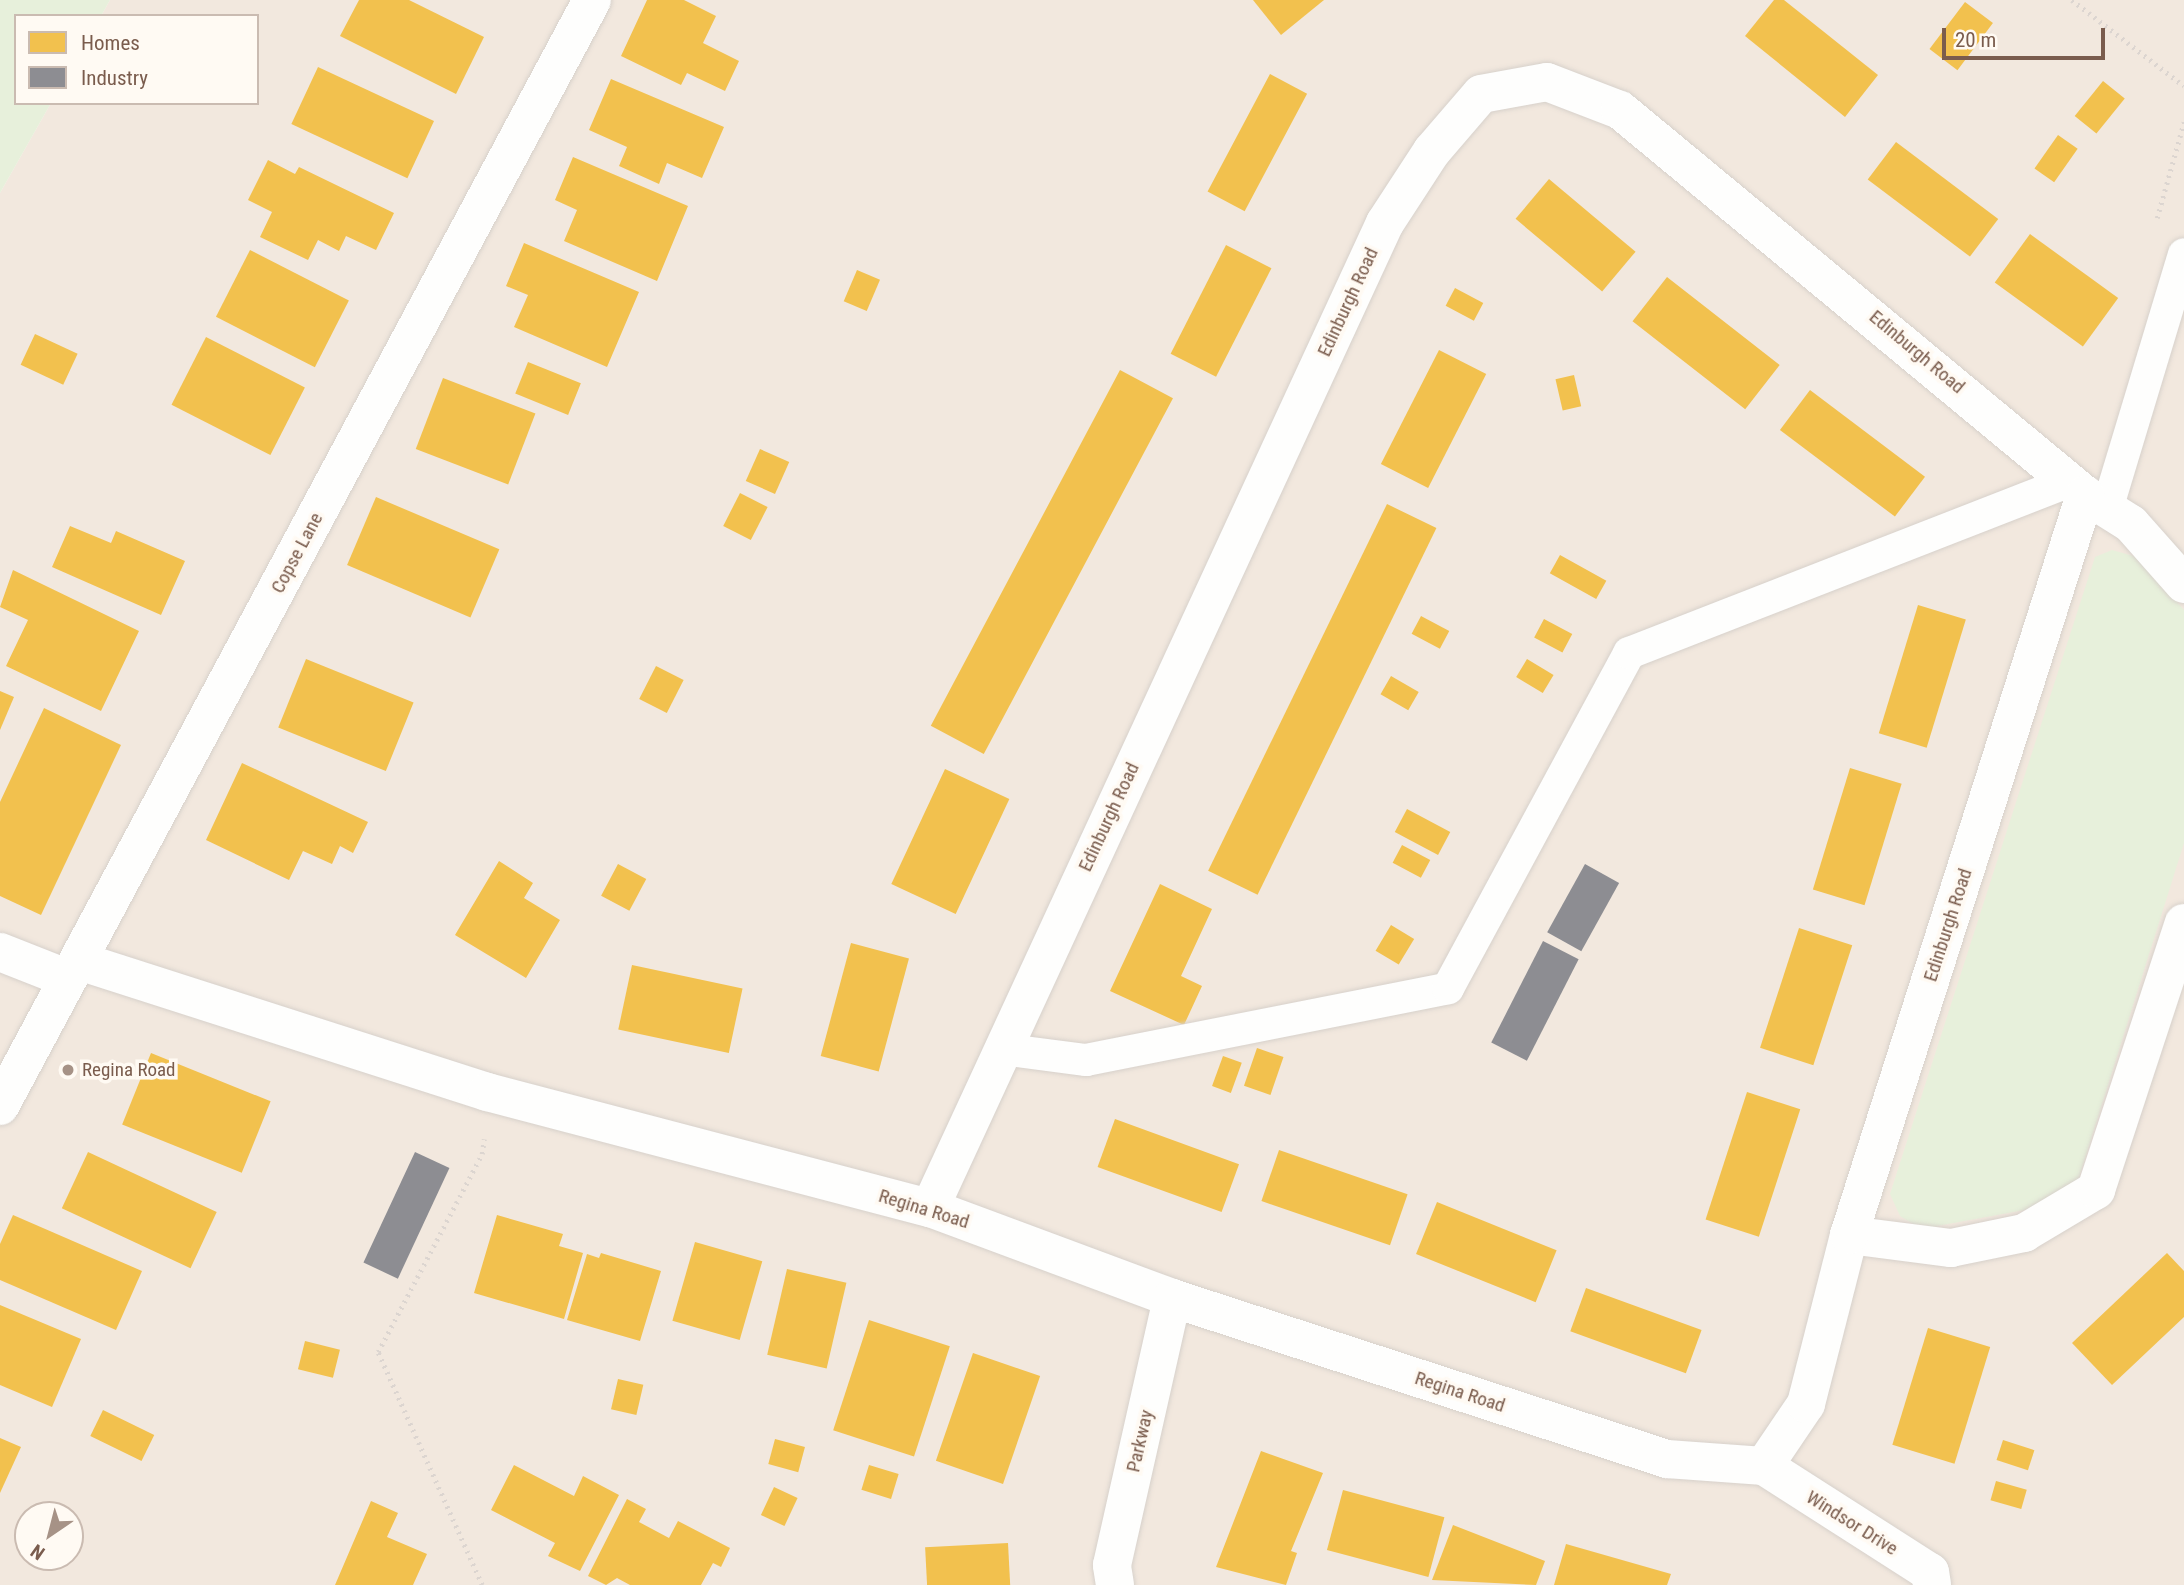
<!DOCTYPE html>
<html>
<head>
<meta charset="utf-8">
<style>
	body { margin:0 }
	#map { position:relative; width:2184px; height:1585px; overflow:hidden; background:#f9f5f0; font-family:"Roboto Condensed",sans-serif }
	div>[style] { position:absolute }
	[style*='--x'] { left:calc(var(--x)*1px); top:calc(var(--y)*1px); width:calc(var(--w)*1px); rotate:calc(var(--a)*1deg) }
	.residential>* { inset:0; background:#f2e8de }
	.green>* { inset:0; background:#e7f0db }
	.homes>* { inset:0; background:#f2c14e; transform-origin:0 0 }
	.industry>* { inset:0; background:#8d8d92; transform-origin:0 0 }
	.path>* { height:4.5px; margin-top:-2.25px; transform-origin:0; background:repeating-linear-gradient(90deg,#dcd5d0 0 2px,transparent 0 7px) }
	.roads { filter:drop-shadow(0 0 2px #d7d1cb) drop-shadow(0 0 2px #d7d1cb) }
	.lane>* { height:32px; margin:-16px; padding:0 16px; transform-origin:16px; border-radius:16px; background:#fefefd }
	.street>* { height:38px; margin:-19px; padding:0 19px; transform-origin:19px; border-radius:19px; background:#fefefd }
	.secondary>* { height:38px; margin:-19px; padding:0 19px; transform-origin:19px; border-radius:19px; background:#fefefd }
	.dots>* { width:19px; height:19px; translate:-50% -50%; box-sizing:border-box; border:4px solid #fffaf3; border-radius:50% }
	span { translate:-50% -50%; white-space:nowrap; text-align:center; line-height:1.15; -webkit-text-stroke:7px #fffaf3; paint-order:stroke }
	.street-label { font-size:19px; color:#7a5c4d }
	.poi-label { font-size:19px; color:#7a5c4d }
	.left { translate:0 -50%; text-align:left }
	.legend { position:absolute; left:14px; top:14px; width:245px; height:91px; box-sizing:border-box; background:#fffaf3; border:2px solid #cabbb1; margin:0; padding:9px 12px; list-style:none; font-size:21px; color:#7a5c4d }
	.legend li { display:flex; align-items:center; gap:14px; height:35px }
	.legend b { width:35px; border:2px solid #cabbb1 }
	.north { position:absolute; left:14px; top:1501px; width:70px; height:70px; box-sizing:border-box; background:#fffaf3; border:2px solid #cabbb1; border-radius:50%; rotate:215deg; font-size:19px; font-weight:700; line-height:28px; text-align:center; color:#7a5c4d }
	.north::after { content:''; display:block; margin:auto; width:24px; height:32px; background:#a69286; clip-path:polygon(50% 0,100% 100%,50% 72%,0 100%) }
	.scale { position:absolute; left:1942px; top:28px; width:163px; height:32px; box-sizing:border-box; border:4px solid #7a5c4d; border-top:0; padding-left:9px; font-size:21px; line-height:24px; white-space:nowrap; color:#7a5c4d; -webkit-text-stroke:5px #fffaf3; paint-order:stroke }
</style>
</head>
<body>
<div id="map">
	<div class="residential">
		<i style="clip-path:polygon(evenodd,110px 0,2184px 0,2184px 1585px,0 1585px,0 193px,51px 103px,257px 103px,257px 16px,101px 16px,110px 0,28px 1515px,70px 1515px,70px 1557px,28px 1557px,28px 1515px)"></i>
	</div>
	<div class="green">
		<i style="clip-path:polygon(0 0,110px 0,101px 16px,16px 16px,16px 103px,51px 103px,0 193px)"></i>
		<i style="clip-path:polygon(2112px 550px,2137px 557px,2184px 610px,2184px 843px,2076px 1187px,2051px 1205px,1921px 1229px,1900px 1216px,1890px 1194px,2095px 557px)"></i>
	</div>
	<div class="homes">
		<i style="clip-path:polygon(359px 0,409px 0,484px 37px,456px 94px,340px 36px)"></i>
		<i style="clip-path:polygon(647px 0,684px 0,716px 16px,703px 43px,739px 61px,725px 91px,687px 73px,681px 85px,621px 56px)"></i>
		<i style="clip-path:polygon(1253px 0,1324px 0,1281px 35px)"></i>
		<i style="clip-path:polygon(1774px 0,1784px 0,1878px 75px,1845px 117px,1745px 36px)"></i>
		<i style="left:1965px;top:2px;width:35px;height:59px;rotate:37deg"></i>
		<i style="left:318px;top:67px;width:128px;height:63px;rotate:25deg"></i>
		<i style="left:1270px;top:74px;width:42px;height:133px;rotate:28deg"></i>
		<i style="clip-path:polygon(611px 79px,724px 127px,702px 178px,667px 163px,659px 184px,619px 166px,627px 147px,589px 130px)"></i>
		<i style="left:2103px;top:81px;width:28px;height:45px;rotate:39deg"></i>
		<i style="left:2058px;top:135px;width:24px;height:41px;rotate:35deg"></i>
		<i style="left:1896px;top:142px;width:128px;height:47px;rotate:37deg"></i>
		<i style="clip-path:polygon(573px 157px,688px 206px,657px 281px,564px 241px,577px 210px,555px 200px)"></i>
		<i style="clip-path:polygon(268px 160px,295px 174px,299px 167px,394px 213px,376px 250px,346px 236px,339px 251px,318px 240px,308px 260px,260px 237px,272px 212px,248px 200px)"></i>
		<i style="left:1549px;top:179px;width:113px;height:52px;rotate:40deg"></i>
		<i style="left:2030px;top:234px;width:109px;height:60px;rotate:36deg"></i>
		<i style="clip-path:polygon(524px 243px,639px 292px,607px 367px,514px 327px,528px 295px,506px 286px)"></i>
		<i style="left:1226px;top:245px;width:51px;height:122px;rotate:27deg"></i>
		<i style="left:250px;top:250px;width:111px;height:75px;rotate:27deg"></i>
		<i style="left:857px;top:270px;width:25px;height:34px;rotate:23deg"></i>
		<i style="left:1667px;top:277px;width:143px;height:56px;rotate:38deg"></i>
		<i style="left:1455px;top:288px;width:32px;height:20px;rotate:28deg"></i>
		<i style="left:35px;top:334px;width:47px;height:34px;rotate:25deg"></i>
		<i style="left:206px;top:337px;width:111px;height:76px;rotate:27deg"></i>
		<i style="left:1439px;top:350px;width:53px;height:128px;rotate:27deg"></i>
		<i style="left:528px;top:362px;width:57px;height:34px;rotate:22deg"></i>
		<i style="left:1120px;top:370px;width:60px;height:403px;rotate:28deg"></i>
		<i style="left:1574px;top:375px;width:32px;height:19px;rotate:77deg"></i>
		<i style="left:443px;top:378px;width:99px;height:76px;rotate:21deg"></i>
		<i style="left:1810px;top:390px;width:144px;height:50px;rotate:37deg"></i>
		<i style="left:760px;top:449px;width:32px;height:35px;rotate:24deg"></i>
		<i style="left:740px;top:493px;width:31px;height:37px;rotate:27deg"></i>
		<i style="left:376px;top:497px;width:134px;height:74px;rotate:23deg"></i>
		<i style="left:1387px;top:504px;width:55px;height:408px;rotate:26deg"></i>
		<i style="clip-path:polygon(70px 526px,111px 543px,116px 531px,185px 561px,161px 615px,52px 567px)"></i>
		<i style="left:1560px;top:555px;width:53px;height:21px;rotate:29deg"></i>
		<i style="clip-path:polygon(13px 570px,139px 631px,101px 711px,6px 666px,28px 620px,0 607px)"></i>
		<i style="left:1918px;top:605px;width:50px;height:134px;rotate:17deg"></i>
		<i style="left:1421px;top:616px;width:32px;height:20px;rotate:28deg"></i>
		<i style="left:1544px;top:619px;width:32px;height:21px;rotate:28deg"></i>
		<i style="left:306px;top:659px;width:116px;height:74px;rotate:22deg"></i>
		<i style="left:1527px;top:659px;width:31px;height:21px;rotate:31deg"></i>
		<i style="left:656px;top:666px;width:31px;height:37px;rotate:27deg"></i>
		<i style="left:1391px;top:676px;width:32px;height:21px;rotate:30deg"></i>
		<i style="clip-path:polygon(0 691px,14px 697px,0 730px)"></i>
		<i style="clip-path:polygon(44px 708px,121px 745px,41px 915px,0 896px,0 802px)"></i>
		<i style="clip-path:polygon(242px 763px,368px 822px,353px 853px,340px 846px,332px 864px,303px 851px,289px 880px,206px 840px)"></i>
		<i style="left:1850px;top:768px;width:54px;height:127px;rotate:17deg"></i>
		<i style="left:945px;top:769px;width:71px;height:127px;rotate:25deg"></i>
		<i style="left:1407px;top:809px;width:49px;height:26px;rotate:28deg"></i>
		<i style="left:1402px;top:845px;width:32px;height:20px;rotate:28deg"></i>
		<i style="clip-path:polygon(499px 861px,533px 883px,524px 898px,560px 920px,526px 978px,455px 935px)"></i>
		<i style="left:618px;top:864px;width:32px;height:36px;rotate:28deg"></i>
		<i style="clip-path:polygon(1160px 884px,1212px 909px,1181px 976px,1202px 986px,1184px 1025px,1110px 991px)"></i>
		<i style="left:1391px;top:925px;width:27px;height:30px;rotate:31deg"></i>
		<i style="left:1799px;top:928px;width:56px;height:126px;rotate:18deg"></i>
		<i style="left:851px;top:943px;width:60px;height:117px;rotate:15deg"></i>
		<i style="left:632px;top:965px;width:113px;height:66px;rotate:12deg"></i>
		<i style="left:1257px;top:1048px;width:28px;height:40px;rotate:19deg"></i>
		<i style="left:151px;top:1053px;width:129px;height:77px;rotate:22deg"></i>
		<i style="left:1223px;top:1056px;width:20px;height:32px;rotate:20deg"></i>
		<i style="left:1747px;top:1092px;width:56px;height:134px;rotate:18deg"></i>
		<i style="left:1115px;top:1119px;width:132px;height:51px;rotate:20deg"></i>
		<i style="left:1279px;top:1150px;width:136px;height:54px;rotate:19deg"></i>
		<i style="left:88px;top:1152px;width:142px;height:62px;rotate:25deg"></i>
		<i style="left:1437px;top:1202px;width:129px;height:56px;rotate:22deg"></i>
		<i style="clip-path:polygon(13px 1215px,142px 1271px,116px 1330px,0 1280px,0 1244px)"></i>
		<i style="clip-path:polygon(497px 1215px,563px 1234px,559px 1246px,583px 1253px,564px 1319px,474px 1293px)"></i>
		<i style="left:695px;top:1242px;width:70px;height:82px;rotate:16deg"></i>
		<i style="clip-path:polygon(601px 1253px,661px 1271px,640px 1341px,567px 1320px,587px 1254px,599px 1258px)"></i>
		<i style="clip-path:polygon(2167px 1253px,2184px 1271px,2184px 1317px,2112px 1385px,2072px 1343px)"></i>
		<i style="left:787px;top:1269px;width:61px;height:88px;rotate:13deg"></i>
		<i style="left:1586px;top:1288px;width:123px;height:46px;rotate:20deg"></i>
		<i style="clip-path:polygon(0 1305px,81px 1339px,52px 1407px,0 1385px)"></i>
		<i style="left:869px;top:1320px;width:85px;height:116px;rotate:18deg"></i>
		<i style="left:1928px;top:1328px;width:65px;height:122px;rotate:17deg"></i>
		<i style="left:305px;top:1341px;width:36px;height:29px;rotate:14deg"></i>
		<i style="left:973px;top:1353px;width:71px;height:114px;rotate:19deg"></i>
		<i style="left:618px;top:1379px;width:26px;height:31px;rotate:13deg"></i>
		<i style="left:103px;top:1410px;width:57px;height:29px;rotate:26deg"></i>
		<i style="clip-path:polygon(0 1438px,21px 1447px,0 1493px)"></i>
		<i style="left:775px;top:1439px;width:31px;height:26px;rotate:15deg"></i>
		<i style="left:2003px;top:1440px;width:33px;height:21px;rotate:18deg"></i>
		<i style="clip-path:polygon(1261px 1451px,1323px 1473px,1291px 1551px,1297px 1553px,1286px 1585px,1216px 1567px)"></i>
		<i style="clip-path:polygon(514px 1465px,574px 1496px,583px 1476px,619px 1495px,580px 1571px,548px 1556px,555px 1543px,491px 1510px)"></i>
		<i style="left:869px;top:1465px;width:31px;height:26px;rotate:17deg"></i>
		<i style="left:1996px;top:1481px;width:32px;height:20px;rotate:16deg"></i>
		<i style="left:774px;top:1487px;width:26px;height:31px;rotate:25deg"></i>
		<i style="left:1343px;top:1490px;width:105px;height:62px;rotate:15deg"></i>
		<i style="clip-path:polygon(627px 1499px,646px 1509px,639px 1522px,669px 1538px,678px 1521px,730px 1548px,721px 1567px,713px 1563px,701px 1585px,630px 1585px,617px 1578px,606px 1585px,588px 1576px)"></i>
		<i style="clip-path:polygon(371px 1501px,398px 1513px,387px 1537px,427px 1554px,413px 1585px,335px 1585px)"></i>
		<i style="clip-path:polygon(1453px 1525px,1545px 1561px,1536px 1585px,1432px 1580px)"></i>
		<i style="left:1008px;top:1543px;width:42px;height:83px;rotate:87deg"></i>
		<i style="clip-path:polygon(1566px 1544px,1671px 1574px,1667px 1585px,1554px 1585px)"></i>
	</div>
	<div class="industry">
		<i style="left:1585px;top:864px;width:39px;height:78px;rotate:29deg"></i>
		<i style="left:1543px;top:941px;width:40px;height:114px;rotate:27deg"></i>
		<i style="left:415px;top:1152px;width:38px;height:122px;rotate:25deg"></i>
	</div>
	<div class="path">
		<i style="--x:2072;--y:0;--w:141;--a:37.5"></i>
		<i style="--x:2157;--y:218;--w:100;--a:-74.3"></i>
		<i style="--x:482;--y:1585;--w:255;--a:-114.1"></i>
		<i style="--x:378;--y:1352;--w:224;--a:-62.3"></i>
		<i style="--x:482;--y:1154;--w:15;--a:-82"></i>
	</div>
	<div class="roads">
		<div class="lane">
			<i style="--x:2107;--y:509;--w:266;--a:-73.2"></i>
			<i style="--x:1001;--y:1049;--w:86;--a:7.4"></i>
			<i style="--x:1086;--y:1060;--w:369;--a:-11.2"></i>
			<i style="--x:1448;--y:988;--w:381;--a:-61.6"></i>
			<i style="--x:1629;--y:653;--w:473;--a:-21.3"></i>
		</div>
		<div class="street">
			<i style="--x:0;--y:952;--w:71;--a:21.5"></i>
			<i style="--x:79;--y:961;--w:429;--a:17.8"></i>
			<i style="--x:487;--y:1092;--w:458;--a:14.7"></i>
			<i style="--x:930;--y:1208;--w:258;--a:20.4"></i>
			<i style="--x:1172;--y:1298;--w:521;--a:18.02"></i>
			<i style="--x:1667;--y:1459;--w:97;--a:4.1"></i>
			<i style="--x:930;--y:1208;--w:1085;--a:-65.21"></i>
			<i style="--x:1385;--y:223;--w:86;--a:-56.9"></i>
			<i style="--x:1432;--y:151;--w:75;--a:-49.3"></i>
			<i style="--x:1481;--y:94;--w:67;--a:-10.3"></i>
			<i style="--x:1547;--y:82;--w:78;--a:21"></i>
			<i style="--x:1620;--y:110;--w:604;--a:39.62"></i>
			<i style="--x:2085;--y:495;--w:54;--a:32.2"></i>
			<i style="--x:2131;--y:524;--w:80;--a:48.5"></i>
			<i style="--x:1849;--y:1235;--w:103;--a:7.3"></i>
			<i style="--x:1951;--y:1248;--w:75;--a:-11.6"></i>
			<i style="--x:2024;--y:1233;--w:84;--a:-30.8"></i>
			<i style="--x:2096;--y:1190;--w:281;--a:-71.8"></i>
			<i style="--x:1764;--y:1466;--w:75;--a:-55.9"></i>
			<i style="--x:1806;--y:1404;--w:174;--a:-75.7"></i>
			<i style="--x:1849;--y:1235;--w:777;--a:-72.31"></i>
			<i style="--x:1764;--y:1466;--w:197;--a:32.6"></i>
			<i style="--x:1930;--y:1572;--w:13;--a:81"></i>
			<i style="--x:1115;--y:1585;--w:20;--a:-99"></i>
			<i style="--x:1112;--y:1565;--w:274;--a:-77.3"></i>
		</div>
		<div class="secondary">
			<i style="--x:0;--y:1106;--w:1254;--a:-61.84"></i>
		</div>
	</div>
	<div class="dots">
		<i style="left:68px;top:1070px;background:#a69286"></i>
	</div>
	<div class="street-label">
		<span style="left:1348px;top:302px;rotate:-65deg">Edinburgh Road</span>
		<span style="left:1917px;top:352px;rotate:40deg">Edinburgh Road</span>
		<span style="left:297px;top:553px;rotate:-62deg">Copse Lane</span>
		<span style="left:1109px;top:817px;rotate:-65deg">Edinburgh Road</span>
		<span style="left:1948px;top:925px;rotate:-72deg">Edinburgh Road</span>
		<span style="left:924px;top:1209px;rotate:17deg">Regina Road</span>
		<span style="left:1460px;top:1392px;rotate:18deg">Regina Road</span>
		<span style="left:1140px;top:1441px;rotate:-77deg">Parkway</span>
		<span style="left:1852px;top:1523px;rotate:32deg">Windsor Drive</span>
	</div>
	<div class="poi-label">
		<span class="left" style="left:82px;top:1070px">Regina Road</span>
	</div>
	<ul class="legend">
	<li><b style="height:19px;background:#f2c14e"></b>Homes</li>
	<li><b style="height:19px;background:#8d8d92"></b>Industry</li>
	</ul>
	<div class="north">N</div>
	<div class="scale">20 m</div>
</div>
</body>
</html>
